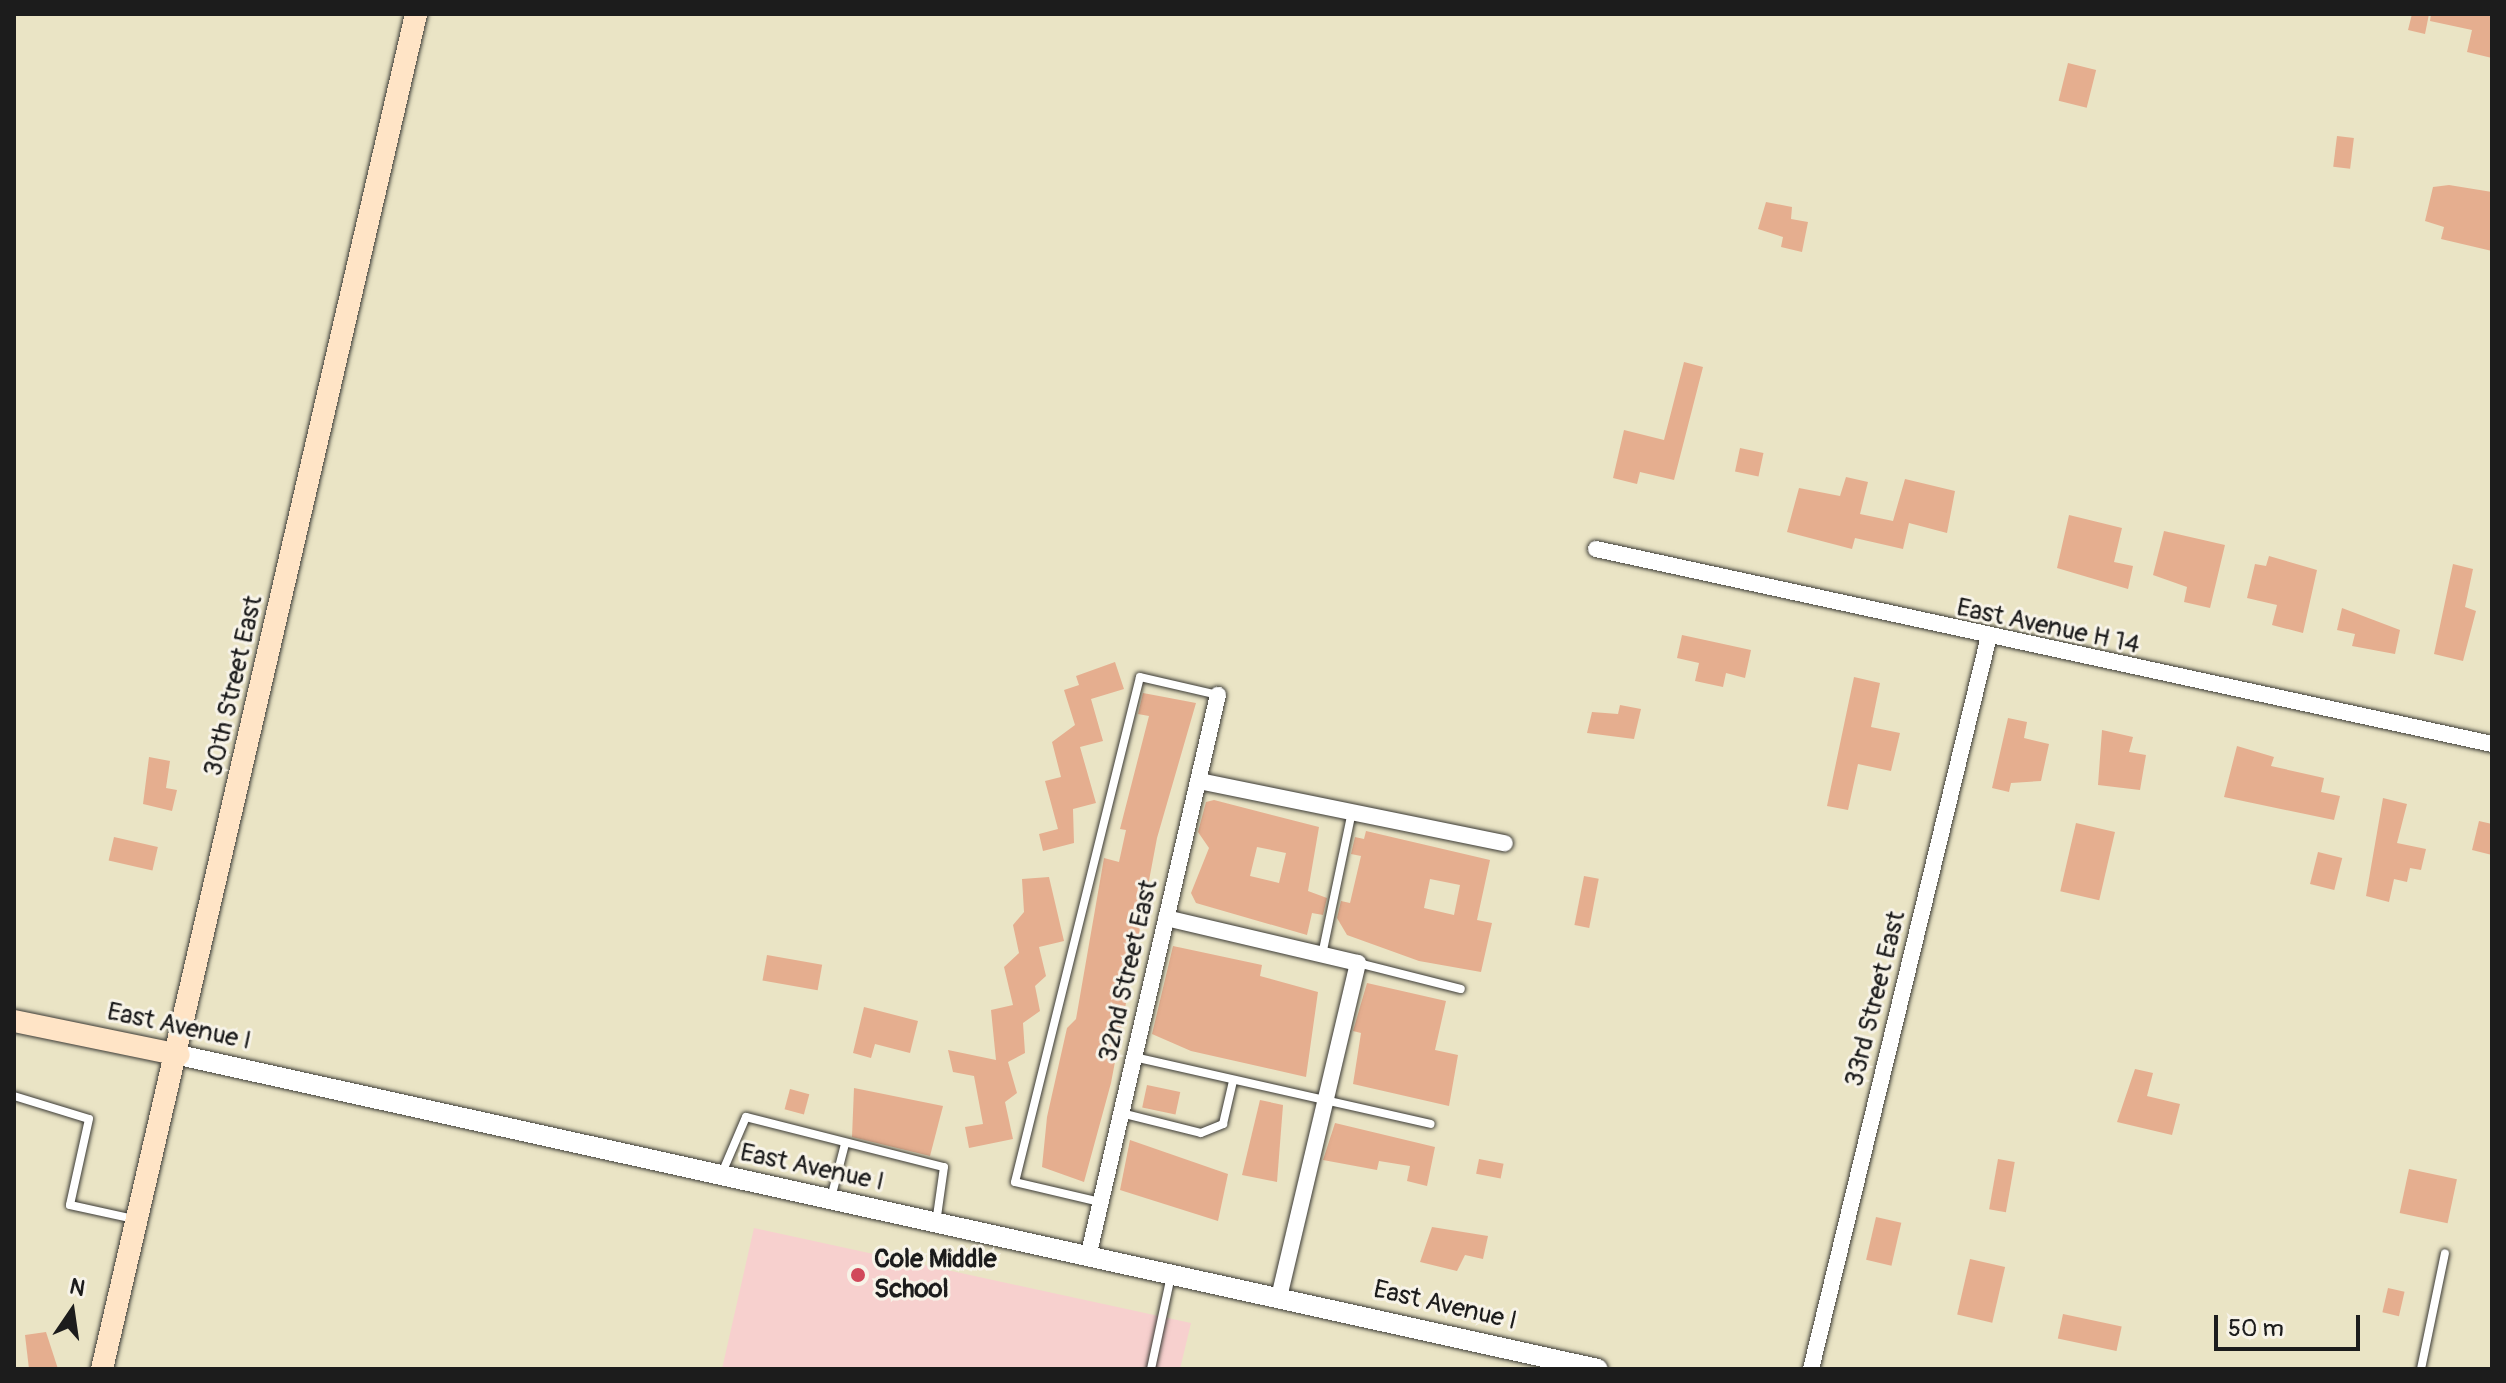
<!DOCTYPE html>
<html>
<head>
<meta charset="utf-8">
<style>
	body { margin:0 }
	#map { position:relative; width:2506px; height:1383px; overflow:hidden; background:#eae4c5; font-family:Pangolin,sans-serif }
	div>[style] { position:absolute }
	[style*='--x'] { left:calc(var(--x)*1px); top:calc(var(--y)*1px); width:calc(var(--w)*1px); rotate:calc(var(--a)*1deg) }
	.built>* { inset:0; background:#f7d0ce }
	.building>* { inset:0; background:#e5ae8f; transform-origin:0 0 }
	.roads { filter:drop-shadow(0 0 2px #3b3a35) drop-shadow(0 0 2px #3b3a35) }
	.service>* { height:8px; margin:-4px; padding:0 4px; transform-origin:4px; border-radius:4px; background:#fff }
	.minor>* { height:16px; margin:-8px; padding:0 8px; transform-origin:8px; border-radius:8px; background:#fff }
	.tertiary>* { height:20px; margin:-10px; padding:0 10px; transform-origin:10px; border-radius:10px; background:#fff }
	.secondary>* { height:22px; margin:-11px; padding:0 11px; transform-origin:11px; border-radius:11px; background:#ffe4c6 }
	.dots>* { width:22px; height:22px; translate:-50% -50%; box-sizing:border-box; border:4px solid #f7f3e8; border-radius:50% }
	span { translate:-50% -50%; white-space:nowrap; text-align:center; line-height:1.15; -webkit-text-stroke:6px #f7f3e8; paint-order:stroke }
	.street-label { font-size:26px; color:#1c1c1c }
	.poi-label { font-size:26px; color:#1c1c1c; font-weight:700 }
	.left { translate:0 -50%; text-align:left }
	.frame { position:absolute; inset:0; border:16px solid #1c1c1c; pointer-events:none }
	.north { position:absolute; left:32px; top:1271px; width:80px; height:80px; -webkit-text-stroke:6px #f7f3e8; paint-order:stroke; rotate:13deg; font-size:22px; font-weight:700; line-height:32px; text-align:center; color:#1c1c1c }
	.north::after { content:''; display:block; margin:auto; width:28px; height:36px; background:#1c1c1c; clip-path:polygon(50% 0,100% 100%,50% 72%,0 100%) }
	.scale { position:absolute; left:2214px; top:1315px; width:146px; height:36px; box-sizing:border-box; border:4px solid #1c1c1c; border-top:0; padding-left:10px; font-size:24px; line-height:28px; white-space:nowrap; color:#1c1c1c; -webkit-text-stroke:6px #f7f3e8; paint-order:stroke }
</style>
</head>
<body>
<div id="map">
	<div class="built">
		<i style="clip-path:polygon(754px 1228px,1191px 1323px,1180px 1369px,722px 1369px)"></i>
	</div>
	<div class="building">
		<i style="clip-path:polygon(2412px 14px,2429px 14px,2425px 34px,2408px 30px)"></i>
		<i style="clip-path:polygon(2431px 14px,2492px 14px,2492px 58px,2467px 52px,2472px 30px,2430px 21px)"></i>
		<i style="left:2068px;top:63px;width:29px;height:39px;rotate:14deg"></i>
		<i style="left:2337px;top:136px;width:17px;height:31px;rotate:7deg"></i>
		<i style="clip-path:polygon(2449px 185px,2492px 192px,2492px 251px,2441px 239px,2444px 227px,2425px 221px,2433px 187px)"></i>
		<i style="clip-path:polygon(1766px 202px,1792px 207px,1791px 219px,1808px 222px,1802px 252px,1781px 247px,1783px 237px,1758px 229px)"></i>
		<i style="clip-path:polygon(1684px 362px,1703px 367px,1674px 480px,1640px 472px,1637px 484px,1613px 478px,1624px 430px,1664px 440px)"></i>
		<i style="left:1740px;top:448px;width:24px;height:24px;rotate:12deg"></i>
		<i style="clip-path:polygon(1846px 477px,1868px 482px,1860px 514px,1893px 521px,1905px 479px,1955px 491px,1947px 533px,1909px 523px,1903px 549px,1855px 538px,1852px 549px,1787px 532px,1799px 488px,1840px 496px)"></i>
		<i style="clip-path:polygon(2069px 515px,2122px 528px,2114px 562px,2133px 566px,2128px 589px,2057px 568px)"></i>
		<i style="clip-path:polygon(2164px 531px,2225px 545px,2210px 608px,2184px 602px,2187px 587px,2153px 575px)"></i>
		<i style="clip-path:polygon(2269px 556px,2317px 570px,2303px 633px,2272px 625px,2277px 605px,2247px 598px,2255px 564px,2266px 566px)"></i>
		<i style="clip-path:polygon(2453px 564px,2473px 569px,2465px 607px,2476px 611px,2463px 661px,2434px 654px)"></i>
		<i style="clip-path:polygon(2342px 608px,2400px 630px,2395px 654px,2352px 646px,2355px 634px,2337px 630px)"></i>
		<i style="clip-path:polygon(1682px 635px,1751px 650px,1745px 678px,1726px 673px,1723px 687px,1695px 681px,1699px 663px,1677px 658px)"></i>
		<i style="clip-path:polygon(1115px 662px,1124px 689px,1091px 699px,1103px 741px,1080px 747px,1096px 803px,1073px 809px,1074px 843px,1043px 851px,1039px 834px,1058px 829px,1045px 781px,1061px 777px,1052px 742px,1075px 725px,1064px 690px,1079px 685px,1076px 676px)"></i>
		<i style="clip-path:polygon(1854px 677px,1880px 683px,1871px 727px,1900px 733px,1891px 771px,1858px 764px,1848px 810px,1827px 806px)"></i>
		<i style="clip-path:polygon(1143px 693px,1196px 703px,1157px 838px,1111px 1083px,1084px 1182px,1042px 1167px,1047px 1117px,1067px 1028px,1076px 1019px,1104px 858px,1119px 862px,1126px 830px,1120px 829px,1149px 716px,1138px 714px)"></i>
		<i style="clip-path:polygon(1620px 705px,1641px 709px,1634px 739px,1587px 733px,1592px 712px,1618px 714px)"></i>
		<i style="clip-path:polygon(2008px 718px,2027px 722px,2024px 738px,2049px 744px,2041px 781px,2011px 783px,2009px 792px,1992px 788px)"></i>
		<i style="clip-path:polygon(2102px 730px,2133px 737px,2129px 752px,2146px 755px,2140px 790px,2098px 785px)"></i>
		<i style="clip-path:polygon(2237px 746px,2274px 757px,2271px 766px,2324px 778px,2321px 792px,2340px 796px,2334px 820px,2224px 797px)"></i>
		<i style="clip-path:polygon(149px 757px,170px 761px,166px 788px,177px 790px,172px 811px,143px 804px)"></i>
		<i style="clip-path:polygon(2383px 798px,2407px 804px,2397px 843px,2426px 849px,2421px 870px,2410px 868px,2407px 882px,2394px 879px,2389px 902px,2366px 896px)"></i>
		<i style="clip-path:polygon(evenodd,1214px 800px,1319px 827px,1308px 891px,1327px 898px,1323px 915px,1312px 913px,1307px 935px,1196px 903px,1191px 893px,1209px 848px,1198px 832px,1206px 802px,1214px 800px,1257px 847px,1286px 853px,1279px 883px,1250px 876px,1257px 847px)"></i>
		<i style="clip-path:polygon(2479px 821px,2492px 824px,2492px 855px,2472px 850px)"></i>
		<i style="left:2076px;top:823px;width:40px;height:70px;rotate:13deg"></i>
		<i style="clip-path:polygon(evenodd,1366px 831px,1490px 860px,1477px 920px,1492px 923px,1481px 972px,1419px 961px,1347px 935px,1337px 918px,1341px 901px,1350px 903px,1361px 856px,1351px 854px,1355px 837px,1364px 839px,1366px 831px,1430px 879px,1460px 885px,1454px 915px,1424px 908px,1430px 879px)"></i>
		<i style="left:114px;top:837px;width:45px;height:24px;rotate:13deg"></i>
		<i style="left:2318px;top:852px;width:25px;height:33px;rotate:14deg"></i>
		<i style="left:1584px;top:876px;width:15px;height:50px;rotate:11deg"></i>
		<i style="clip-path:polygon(1049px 877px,1064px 941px,1039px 947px,1046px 976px,1035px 986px,1040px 1011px,1023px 1023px,1025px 1053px,1008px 1062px,1017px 1093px,1005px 1102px,1013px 1139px,969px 1148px,965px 1127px,983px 1124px,974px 1076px,953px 1072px,948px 1050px,996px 1060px,991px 1010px,1013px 1005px,1004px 967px,1019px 953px,1013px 925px,1024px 912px,1022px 879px)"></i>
		<i style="clip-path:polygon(1173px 946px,1262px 965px,1260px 976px,1318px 992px,1306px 1077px,1191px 1051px,1152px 1034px)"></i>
		<i style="left:767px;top:955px;width:56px;height:26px;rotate:10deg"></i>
		<i style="clip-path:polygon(1367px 983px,1446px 1001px,1435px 1050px,1458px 1055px,1449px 1106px,1353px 1084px,1361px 1033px,1353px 1031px)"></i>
		<i style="clip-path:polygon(864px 1007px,918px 1021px,910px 1053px,875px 1044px,871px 1058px,853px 1053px)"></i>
		<i style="clip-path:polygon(2135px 1069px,2153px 1073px,2147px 1096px,2180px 1104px,2172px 1135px,2117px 1122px)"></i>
		<i style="left:1147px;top:1085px;width:34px;height:23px;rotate:12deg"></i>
		<i style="clip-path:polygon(854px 1088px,943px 1106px,930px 1156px,852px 1137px)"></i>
		<i style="left:790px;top:1089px;width:20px;height:21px;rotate:15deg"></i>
		<i style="clip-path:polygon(1260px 1100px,1283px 1105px,1277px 1182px,1242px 1175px)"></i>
		<i style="clip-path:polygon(1335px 1123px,1435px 1147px,1427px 1186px,1407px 1181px,1410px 1166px,1379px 1161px,1377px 1170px,1323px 1160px)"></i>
		<i style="clip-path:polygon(1130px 1140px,1228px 1174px,1218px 1221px,1120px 1190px)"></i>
		<i style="left:1479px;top:1159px;width:25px;height:15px;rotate:11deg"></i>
		<i style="left:1998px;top:1159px;width:17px;height:51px;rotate:10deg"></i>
		<i style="left:2409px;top:1169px;width:49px;height:45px;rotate:12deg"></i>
		<i style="left:1876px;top:1217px;width:26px;height:44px;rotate:13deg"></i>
		<i style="clip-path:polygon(1432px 1227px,1488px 1236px,1483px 1259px,1465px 1255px,1457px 1271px,1420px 1262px)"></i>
		<i style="left:1970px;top:1259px;width:36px;height:57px;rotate:13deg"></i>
		<i style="left:2388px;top:1288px;width:17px;height:25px;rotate:13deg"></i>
		<i style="left:2063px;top:1314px;width:60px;height:25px;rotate:12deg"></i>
		<i style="clip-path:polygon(46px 1332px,58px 1369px,29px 1369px,25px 1335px)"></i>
	</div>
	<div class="roads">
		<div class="service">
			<i style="--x:1322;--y:955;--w:146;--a:-78.2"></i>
			<i style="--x:1358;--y:963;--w:106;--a:14.2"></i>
			<i style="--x:1134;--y:1057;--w:304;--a:12.7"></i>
			<i style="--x:14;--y:1096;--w:78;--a:17"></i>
			<i style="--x:89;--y:1119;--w:88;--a:102.5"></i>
			<i style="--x:70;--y:1205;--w:66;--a:12.3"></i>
			<i style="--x:1121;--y:1113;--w:82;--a:14"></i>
			<i style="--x:1201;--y:1133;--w:24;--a:-22"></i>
			<i style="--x:1223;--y:1124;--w:44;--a:-76.9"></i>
			<i style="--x:722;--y:1173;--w:61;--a:-66.8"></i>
			<i style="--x:746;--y:1117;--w:204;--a:14.2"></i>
			<i style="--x:944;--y:1167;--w:57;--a:98.1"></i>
			<i style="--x:831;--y:1198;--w:56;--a:-75.5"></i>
			<i style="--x:1100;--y:1202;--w:87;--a:-166.8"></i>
			<i style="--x:1015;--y:1182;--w:520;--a:-76.1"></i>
			<i style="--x:1140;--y:677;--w:80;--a:13"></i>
			<i style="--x:1151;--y:1369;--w:95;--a:-77.9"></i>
			<i style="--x:2421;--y:1369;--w:118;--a:-78.3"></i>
		</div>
		<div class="minor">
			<i style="--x:1596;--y:549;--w:917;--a:12.28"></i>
			<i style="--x:1199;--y:781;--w:312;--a:11.5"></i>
			<i style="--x:1166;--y:918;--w:197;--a:13.2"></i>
			<i style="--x:1358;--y:963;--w:344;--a:103.3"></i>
			<i style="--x:1088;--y:1257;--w:577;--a:-76.98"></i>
			<i style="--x:1811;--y:1369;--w:750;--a:-76.35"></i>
		</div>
		<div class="tertiary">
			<i style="--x:179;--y:1055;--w:1453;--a:12.48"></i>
		</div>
		<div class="secondary">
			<i style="--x:14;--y:1021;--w:168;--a:11.6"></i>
			<i style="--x:102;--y:1369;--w:1391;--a:-76.95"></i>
		</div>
	</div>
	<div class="dots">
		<i style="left:858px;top:1275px;background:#d1495b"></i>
	</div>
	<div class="street-label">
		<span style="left:2048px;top:627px;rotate:12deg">East Avenue H 14</span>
		<span style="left:234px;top:686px;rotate:-77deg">30th Street East</span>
		<span style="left:1129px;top:971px;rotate:-77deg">32nd Street East</span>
		<span style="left:1876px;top:999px;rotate:-76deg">33rd Street East</span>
		<span style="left:179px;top:1027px;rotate:12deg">East Avenue I</span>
		<span style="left:812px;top:1168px;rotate:12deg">East Avenue I</span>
		<span style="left:1445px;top:1306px;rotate:13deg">East Avenue I</span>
	</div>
	<div class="poi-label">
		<span class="left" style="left:874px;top:1275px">Cole Middle<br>School</span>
	</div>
	<div class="frame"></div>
	<div class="north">N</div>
	<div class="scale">50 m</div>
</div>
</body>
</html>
